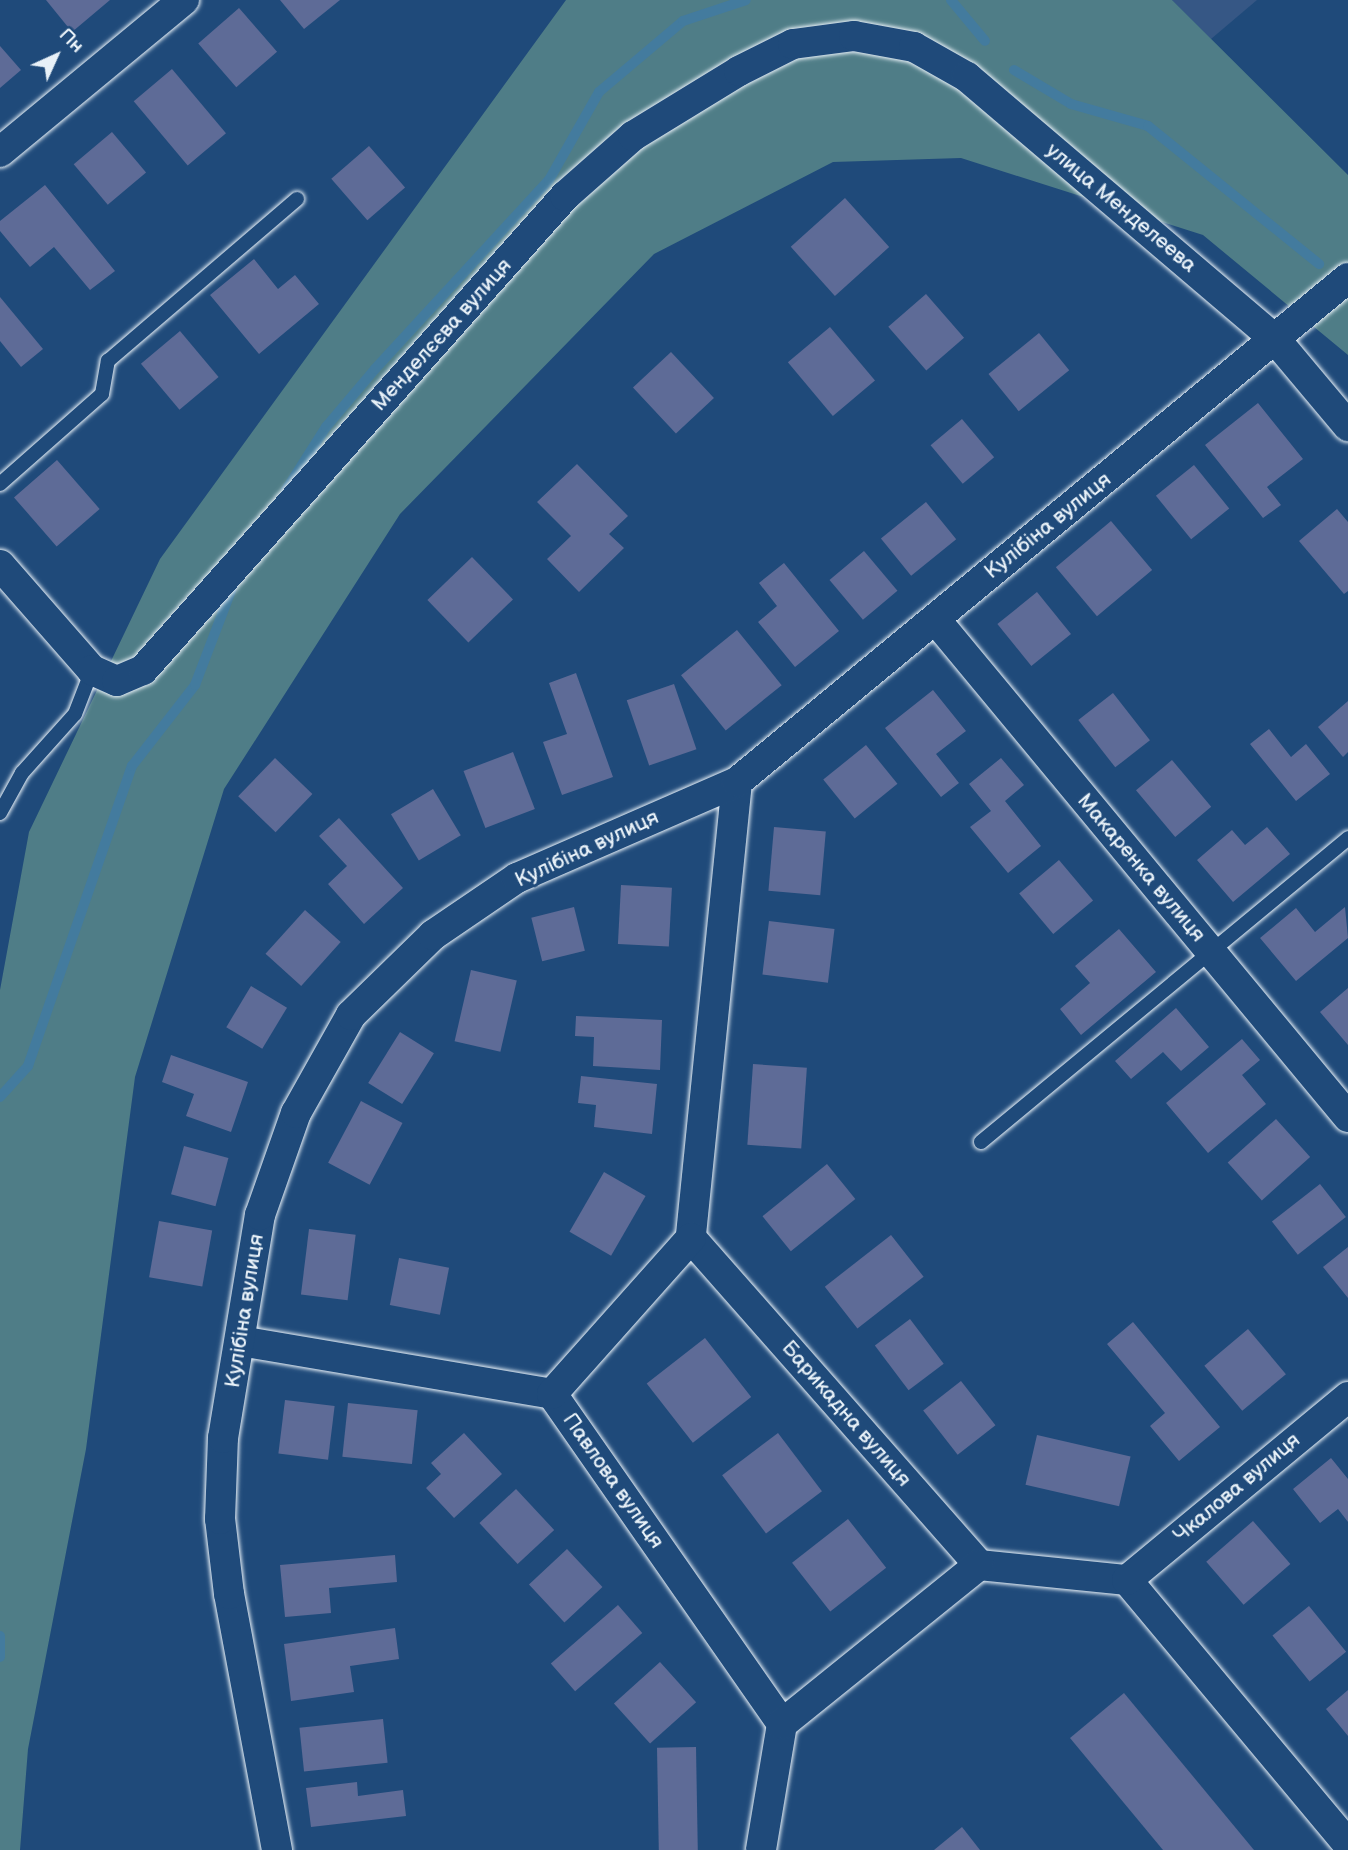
<!DOCTYPE html>
<html>
<head>
<meta charset="utf-8">
<style>
	body { margin:0 }
	#map { position:relative; width:1348px; height:1850px; overflow:hidden; background:#1f4a7a; font-family:"Balsamiq Sans",sans-serif }
	div>[style] { position:absolute }
	[style*='--x'] { left:calc(var(--x)*1px); top:calc(var(--y)*1px); width:calc(var(--w)*1px); rotate:calc(var(--a)*1deg) }
	.built>* { inset:0; background:#365785 }
	.green>* { inset:0; background:#4f7d87 }
	.stream>* { height:10px; margin:-5px; padding:0 5px; transform-origin:5px; border-radius:5px; background:#437b9e }
	.building>* { inset:0; background:#5e6b97; transform-origin:0 0 }
	.roads { filter:drop-shadow(0 0 2px #e8f1f8) drop-shadow(0 0 2px #e8f1f8) }
	.service>* { height:14px; margin:-7px; padding:0 7px; transform-origin:7px; border-radius:7px; background:#1f4a7a }
	.minor>* { height:30px; margin:-15px; padding:0 15px; transform-origin:15px; border-radius:15px; background:#1f4a7a }
	span { translate:-50% -50%; white-space:nowrap; text-align:center; line-height:1.15; -webkit-text-stroke:6px #1f4a7a; paint-order:stroke }
	.street-label { font-size:21px; color:#e8f1f8 }
	.north { position:absolute; left:21px; top:21px; width:70px; height:70px; -webkit-text-stroke:5px #1f4a7a; paint-order:stroke; rotate:45deg; font-size:19px; font-weight:700; line-height:28px; text-align:center; color:#e8f1f8 }
	.north::after { content:''; display:block; margin:auto; width:24px; height:32px; background:#e8f1f8; clip-path:polygon(50% 0,100% 100%,50% 72%,0 100%) }
</style>
</head>
<body>
<div id="map">
	<div class="built">
		<i style="clip-path:polygon(1172px 0,1257px 0,1211px 39px)"></i>
	</div>
	<div class="green">
		<i style="clip-path:polygon(566px 0,1172px 0,1348px 175px,1348px 355px,1203px 235px,961px 158px,833px 162px,654px 254px,400px 514px,224px 789px,135px 1077px,86px 1449px,28px 1749px,20px 1850px,0 1850px,0 990px,29px 832px,160px 559px)"></i>
	</div>
	<div class="stream">
		<i style="--x:951;--y:0;--w:53;--a:50.3"></i>
		<i style="--x:1014;--y:70;--w:66;--a:30.8"></i>
		<i style="--x:1071;--y:104;--w:80;--a:15.9"></i>
		<i style="--x:1148;--y:126;--w:220;--a:38.9"></i>
		<i style="--x:286;--y:490;--w:75;--a:-57.6"></i>
		<i style="--x:326;--y:427;--w:76;--a:-49.8"></i>
		<i style="--x:375;--y:369;--w:257;--a:-47.4"></i>
		<i style="--x:549;--y:180;--w:101;--a:-60.4"></i>
		<i style="--x:599;--y:92;--w:110;--a:-40.2"></i>
		<i style="--x:683;--y:21;--w:66;--a:-18.4"></i>
		<i style="--x:0;--y:1097;--w:42;--a:-47.9"></i>
		<i style="--x:28;--y:1066;--w:318;--a:-70.9"></i>
		<i style="--x:132;--y:766;--w:103;--a:-52.1"></i>
		<i style="--x:195;--y:685;--w:109;--a:-69.1"></i>
		<i style="--x:0;--y:1636;--w:21;--a:90"></i>
	</div>
	<div class="building">
		<i style="clip-path:polygon(46px 0,110px 0,72px 32px)"></i>
		<i style="clip-path:polygon(280px 0,340px 0,304px 29px)"></i>
		<i style="left:239px;top:8px;width:58px;height:54px;rotate:49deg"></i>
		<i style="clip-path:polygon(0 46px,21px 70px,0 88px)"></i>
		<i style="left:172px;top:69px;width:84px;height:50px;rotate:50deg"></i>
		<i style="left:112px;top:132px;width:53px;height:50px;rotate:50deg"></i>
		<i style="left:369px;top:146px;width:55px;height:50px;rotate:49deg"></i>
		<i style="clip-path:polygon(45px 185px,115px 271px,90px 290px,54px 247px,30px 267px,0 231px,0 221px)"></i>
		<i style="left:845px;top:198px;width:66px;height:73px;rotate:48deg"></i>
		<i style="clip-path:polygon(254px 259px,278px 289px,295px 275px,319px 304px,259px 354px,210px 295px)"></i>
		<i style="left:926px;top:294px;width:58px;height:50px;rotate:49deg"></i>
		<i style="clip-path:polygon(0 297px,43px 349px,21px 367px,0 341px)"></i>
		<i style="left:830px;top:327px;width:70px;height:55px;rotate:50deg"></i>
		<i style="left:180px;top:331px;width:60px;height:51px;rotate:50deg"></i>
		<i style="left:1039px;top:333px;width:48px;height:65px;rotate:51deg"></i>
		<i style="left:671px;top:352px;width:63px;height:52px;rotate:47deg"></i>
		<i style="clip-path:polygon(1258px 403px,1303px 459px,1267px 487px,1281px 505px,1263px 518px,1205px 445px)"></i>
		<i style="left:962px;top:419px;width:50px;height:41px;rotate:50deg"></i>
		<i style="left:57px;top:460px;width:65px;height:57px;rotate:49deg"></i>
		<i style="clip-path:polygon(577px 464px,628px 516px,609px 534px,624px 548px,579px 592px,547px 559px,571px 536px,537px 502px)"></i>
		<i style="left:1194px;top:465px;width:56px;height:49px;rotate:51deg"></i>
		<i style="left:926px;top:502px;width:48px;height:58px;rotate:51deg"></i>
		<i style="clip-path:polygon(1337px 509px,1348px 522px,1348px 591px,1344px 594px,1299px 541px)"></i>
		<i style="left:1111px;top:521px;width:64px;height:72px;rotate:50deg"></i>
		<i style="left:864px;top:551px;width:52px;height:45px;rotate:50deg"></i>
		<i style="left:472px;top:557px;width:59px;height:62px;rotate:46deg"></i>
		<i style="clip-path:polygon(784px 563px,839px 631px,795px 667px,758px 622px,777px 606px,759px 583px)"></i>
		<i style="left:1037px;top:592px;width:54px;height:51px;rotate:51deg"></i>
		<i style="left:737px;top:630px;width:71px;height:72px;rotate:51deg"></i>
		<i style="clip-path:polygon(576px 673px,613px 777px,562px 795px,543px 742px,567px 734px,549px 683px)"></i>
		<i style="left:674px;top:684px;width:69px;height:50px;rotate:71deg"></i>
		<i style="clip-path:polygon(933px 690px,966px 731px,936px 754px,959px 783px,941px 797px,885px 728px)"></i>
		<i style="left:1113px;top:693px;width:60px;height:44px;rotate:52deg"></i>
		<i style="clip-path:polygon(1348px 701px,1348px 752px,1343px 757px,1318px 727px)"></i>
		<i style="clip-path:polygon(1269px 729px,1291px 757px,1306px 744px,1330px 774px,1296px 801px,1250px 744px)"></i>
		<i style="left:866px;top:745px;width:50px;height:55px;rotate:51deg"></i>
		<i style="left:513px;top:752px;width:61px;height:53px;rotate:69deg"></i>
		<i style="left:275px;top:758px;width:52px;height:53px;rotate:44deg"></i>
		<i style="clip-path:polygon(1001px 758px,1024px 785px,1005px 801px,1041px 846px,1008px 873px,970px 827px,991px 811px,969px 784px)"></i>
		<i style="left:1172px;top:760px;width:61px;height:47px;rotate:50deg"></i>
		<i style="left:433px;top:789px;width:54px;height:49px;rotate:59deg"></i>
		<i style="clip-path:polygon(339px 818px,403px 888px,364px 924px,328px 884px,347px 866px,319px 836px)"></i>
		<i style="left:774px;top:827px;width:52px;height:64px;rotate:5deg"></i>
		<i style="clip-path:polygon(1267px 827px,1290px 854px,1233px 902px,1197px 860px,1232px 830px,1245px 845px)"></i>
		<i style="left:1059px;top:860px;width:53px;height:52px;rotate:50deg"></i>
		<i style="left:621px;top:885px;width:51px;height:59px;rotate:3deg"></i>
		<i style="left:574px;top:907px;width:45px;height:44px;rotate:76deg"></i>
		<i style="clip-path:polygon(1345px 907px,1348px 938px,1296px 981px,1260px 938px,1296px 908px,1315px 932px)"></i>
		<i style="left:305px;top:910px;width:48px;height:59px;rotate:42deg"></i>
		<i style="left:769px;top:921px;width:66px;height:54px;rotate:7deg"></i>
		<i style="clip-path:polygon(1119px 929px,1156px 972px,1081px 1035px,1060px 1009px,1090px 983px,1075px 966px)"></i>
		<i style="left:471px;top:970px;width:47px;height:73px;rotate:13deg"></i>
		<i style="left:251px;top:986px;width:42px;height:48px;rotate:31deg"></i>
		<i style="clip-path:polygon(1348px 988px,1348px 1045px,1320px 1012px)"></i>
		<i style="clip-path:polygon(1176px 1008px,1209px 1047px,1181px 1071px,1163px 1052px,1131px 1079px,1115px 1061px)"></i>
		<i style="clip-path:polygon(576px 1016px,662px 1020px,660px 1070px,593px 1066px,594px 1037px,575px 1036px)"></i>
		<i style="left:400px;top:1032px;width:40px;height:60px;rotate:32deg"></i>
		<i style="clip-path:polygon(1242px 1039px,1260px 1060px,1242px 1075px,1266px 1104px,1208px 1153px,1166px 1103px)"></i>
		<i style="clip-path:polygon(171px 1055px,248px 1082px,231px 1132px,186px 1116px,194px 1094px,162px 1082px)"></i>
		<i style="left:753px;top:1064px;width:54px;height:81px;rotate:4deg"></i>
		<i style="clip-path:polygon(581px 1076px,657px 1084px,652px 1134px,594px 1127px,596px 1105px,578px 1103px)"></i>
		<i style="left:361px;top:1101px;width:47px;height:70px;rotate:28deg"></i>
		<i style="left:1276px;top:1119px;width:51px;height:65px;rotate:48deg"></i>
		<i style="left:184px;top:1146px;width:46px;height:50px;rotate:15deg"></i>
		<i style="left:827px;top:1164px;width:45px;height:83px;rotate:51deg"></i>
		<i style="left:604px;top:1172px;width:48px;height:69px;rotate:30deg"></i>
		<i style="left:1320px;top:1184px;width:42px;height:61px;rotate:52deg"></i>
		<i style="left:159px;top:1221px;width:54px;height:57px;rotate:10deg"></i>
		<i style="left:309px;top:1229px;width:47px;height:66px;rotate:7deg"></i>
		<i style="left:891px;top:1235px;width:53px;height:84px;rotate:52deg"></i>
		<i style="clip-path:polygon(1348px 1247px,1348px 1298px,1323px 1267px)"></i>
		<i style="left:399px;top:1258px;width:51px;height:48px;rotate:11deg"></i>
		<i style="left:910px;top:1319px;width:56px;height:44px;rotate:53deg"></i>
		<i style="clip-path:polygon(1133px 1322px,1220px 1427px,1179px 1461px,1150px 1426px,1165px 1413px,1107px 1344px)"></i>
		<i style="left:1248px;top:1329px;width:59px;height:57px;rotate:50deg"></i>
		<i style="left:705px;top:1338px;width:75px;height:74px;rotate:52deg"></i>
		<i style="left:961px;top:1381px;width:56px;height:48px;rotate:52deg"></i>
		<i style="left:285px;top:1400px;width:50px;height:54px;rotate:7deg"></i>
		<i style="left:348px;top:1403px;width:70px;height:54px;rotate:6deg"></i>
		<i style="clip-path:polygon(464px 1433px,502px 1474px,454px 1518px,426px 1488px,441px 1474px,431px 1463px)"></i>
		<i style="left:778px;top:1433px;width:73px;height:70px;rotate:53deg"></i>
		<i style="left:1037px;top:1435px;width:96px;height:51px;rotate:13deg"></i>
		<i style="clip-path:polygon(1331px 1458px,1348px 1479px,1348px 1522px,1338px 1509px,1320px 1523px,1293px 1489px)"></i>
		<i style="left:516px;top:1489px;width:56px;height:50px;rotate:47deg"></i>
		<i style="left:848px;top:1519px;width:62px;height:71px;rotate:52deg"></i>
		<i style="left:1253px;top:1521px;width:57px;height:62px;rotate:49deg"></i>
		<i style="left:567px;top:1549px;width:52px;height:52px;rotate:47deg"></i>
		<i style="clip-path:polygon(395px 1555px,397px 1582px,329px 1588px,331px 1613px,285px 1617px,280px 1565px)"></i>
		<i style="left:618px;top:1605px;width:37px;height:89px;rotate:49deg"></i>
		<i style="left:1309px;top:1606px;width:59px;height:47px;rotate:51deg"></i>
		<i style="clip-path:polygon(395px 1628px,399px 1659px,350px 1666px,354px 1692px,291px 1701px,284px 1644px)"></i>
		<i style="left:660px;top:1662px;width:54px;height:62px;rotate:48deg"></i>
		<i style="clip-path:polygon(1348px 1690px,1348px 1736px,1326px 1709px)"></i>
		<i style="clip-path:polygon(1124px 1693px,1254px 1850px,1163px 1850px,1070px 1738px)"></i>
		<i style="left:383px;top:1719px;width:44px;height:84px;rotate:84deg"></i>
		<i style="left:696px;top:1747px;width:103px;height:39px;rotate:89deg"></i>
		<i style="clip-path:polygon(357px 1782px,358px 1796px,403px 1790px,406px 1816px,311px 1827px,306px 1788px)"></i>
		<i style="clip-path:polygon(962px 1827px,980px 1850px,934px 1850px)"></i>
	</div>
	<div class="roads">
		<div class="service">
			<i style="--x:0;--y:484;--w:136;--a:-41.4"></i>
			<i style="--x:102;--y:394;--w:34;--a:-80"></i>
			<i style="--x:108;--y:361;--w:249;--a:-40.6"></i>
			<i style="--x:0;--y:813;--w:46;--a:-61.2"></i>
			<i style="--x:22;--y:773;--w:79;--a:-48.1"></i>
			<i style="--x:75;--y:714;--w:47;--a:-68.9"></i>
			<i style="--x:981;--y:1142;--w:477;--a:-39.6"></i>
		</div>
		<div class="minor">
			<i style="--x:0;--y:152;--w:239;--a:-39.6"></i>
			<i style="--x:0;--y:565;--w:140;--a:48.8"></i>
			<i style="--x:92;--y:670;--w:27;--a:24"></i>
			<i style="--x:117;--y:681;--w:28;--a:-23"></i>
			<i style="--x:143;--y:670;--w:635;--a:-48.32"></i>
			<i style="--x:565;--y:196;--w:91;--a:-41.4"></i>
			<i style="--x:633;--y:136;--w:124;--a:-31.5"></i>
			<i style="--x:739;--y:71;--w:60;--a:-26.6"></i>
			<i style="--x:793;--y:44;--w:62;--a:-7.5"></i>
			<i style="--x:854;--y:36;--w:61;--a:10.4"></i>
			<i style="--x:914;--y:47;--w:61;--a:29.5"></i>
			<i style="--x:967;--y:77;--w:404;--a:40.4"></i>
			<i style="--x:1275;--y:339;--w:114;--a:50"></i>
			<i style="--x:935;--y:619;--w:647;--a:50.33"></i>
			<i style="--x:737;--y:782;--w:458;--a:95.8"></i>
			<i style="--x:691;--y:1238;--w:436;--a:48.6"></i>
			<i style="--x:979;--y:1565;--w:149;--a:5.8"></i>
			<i style="--x:1127;--y:1580;--w:344;--a:50.1"></i>
			<i style="--x:240;--y:1341;--w:316;--a:9.6"></i>
			<i style="--x:552;--y:1394;--w:402;--a:55.1"></i>
			<i style="--x:782;--y:1724;--w:128;--a:99.5"></i>
			<i style="--x:552;--y:1394;--w:209;--a:-48.3"></i>
			<i style="--x:1127;--y:1580;--w:287;--a:-39.6"></i>
			<i style="--x:782;--y:1724;--w:253;--a:-38.9"></i>
			<i style="--x:277;--y:1850;--w:260;--a:-100.6"></i>
			<i style="--x:229;--y:1594;--w:76;--a:-96.8"></i>
			<i style="--x:220;--y:1519;--w:81;--a:-87.9"></i>
			<i style="--x:223;--y:1438;--w:226;--a:-80.6"></i>
			<i style="--x:260;--y:1215;--w:108;--a:-70.6"></i>
			<i style="--x:296;--y:1113;--w:112;--a:-60.7"></i>
			<i style="--x:351;--y:1015;--w:115;--a:-44.3"></i>
			<i style="--x:433;--y:935;--w:102;--a:-34.2"></i>
			<i style="--x:517;--y:878;--w:240;--a:-23.6"></i>
			<i style="--x:737;--y:782;--w:792;--a:-39.52"></i>
		</div>
	</div>
	<div class="street-label">
		<span style="left:1121px;top:208px;rotate:40deg">улица Менделеева</span>
		<span style="left:442px;top:335px;rotate:-48deg">Менделєєва вулиця</span>
		<span style="left:1048px;top:526px;rotate:-39deg">Кулібіна вулиця</span>
		<span style="left:587px;top:849px;rotate:-25deg">Кулібіна вулиця</span>
		<span style="left:1141px;top:868px;rotate:50deg">Макаренка вулиця</span>
		<span style="left:245px;top:1311px;rotate:-81deg">Кулібіна вулиця</span>
		<span style="left:846px;top:1414px;rotate:49deg">Барикадна вулиця</span>
		<span style="left:613px;top:1481px;rotate:55deg">Павлова вулиця</span>
		<span style="left:1237px;top:1488px;rotate:-40deg">Чкалова вулиця</span>
	</div>
	<div class="north">Пн</div>
</div>
</body>
</html>
